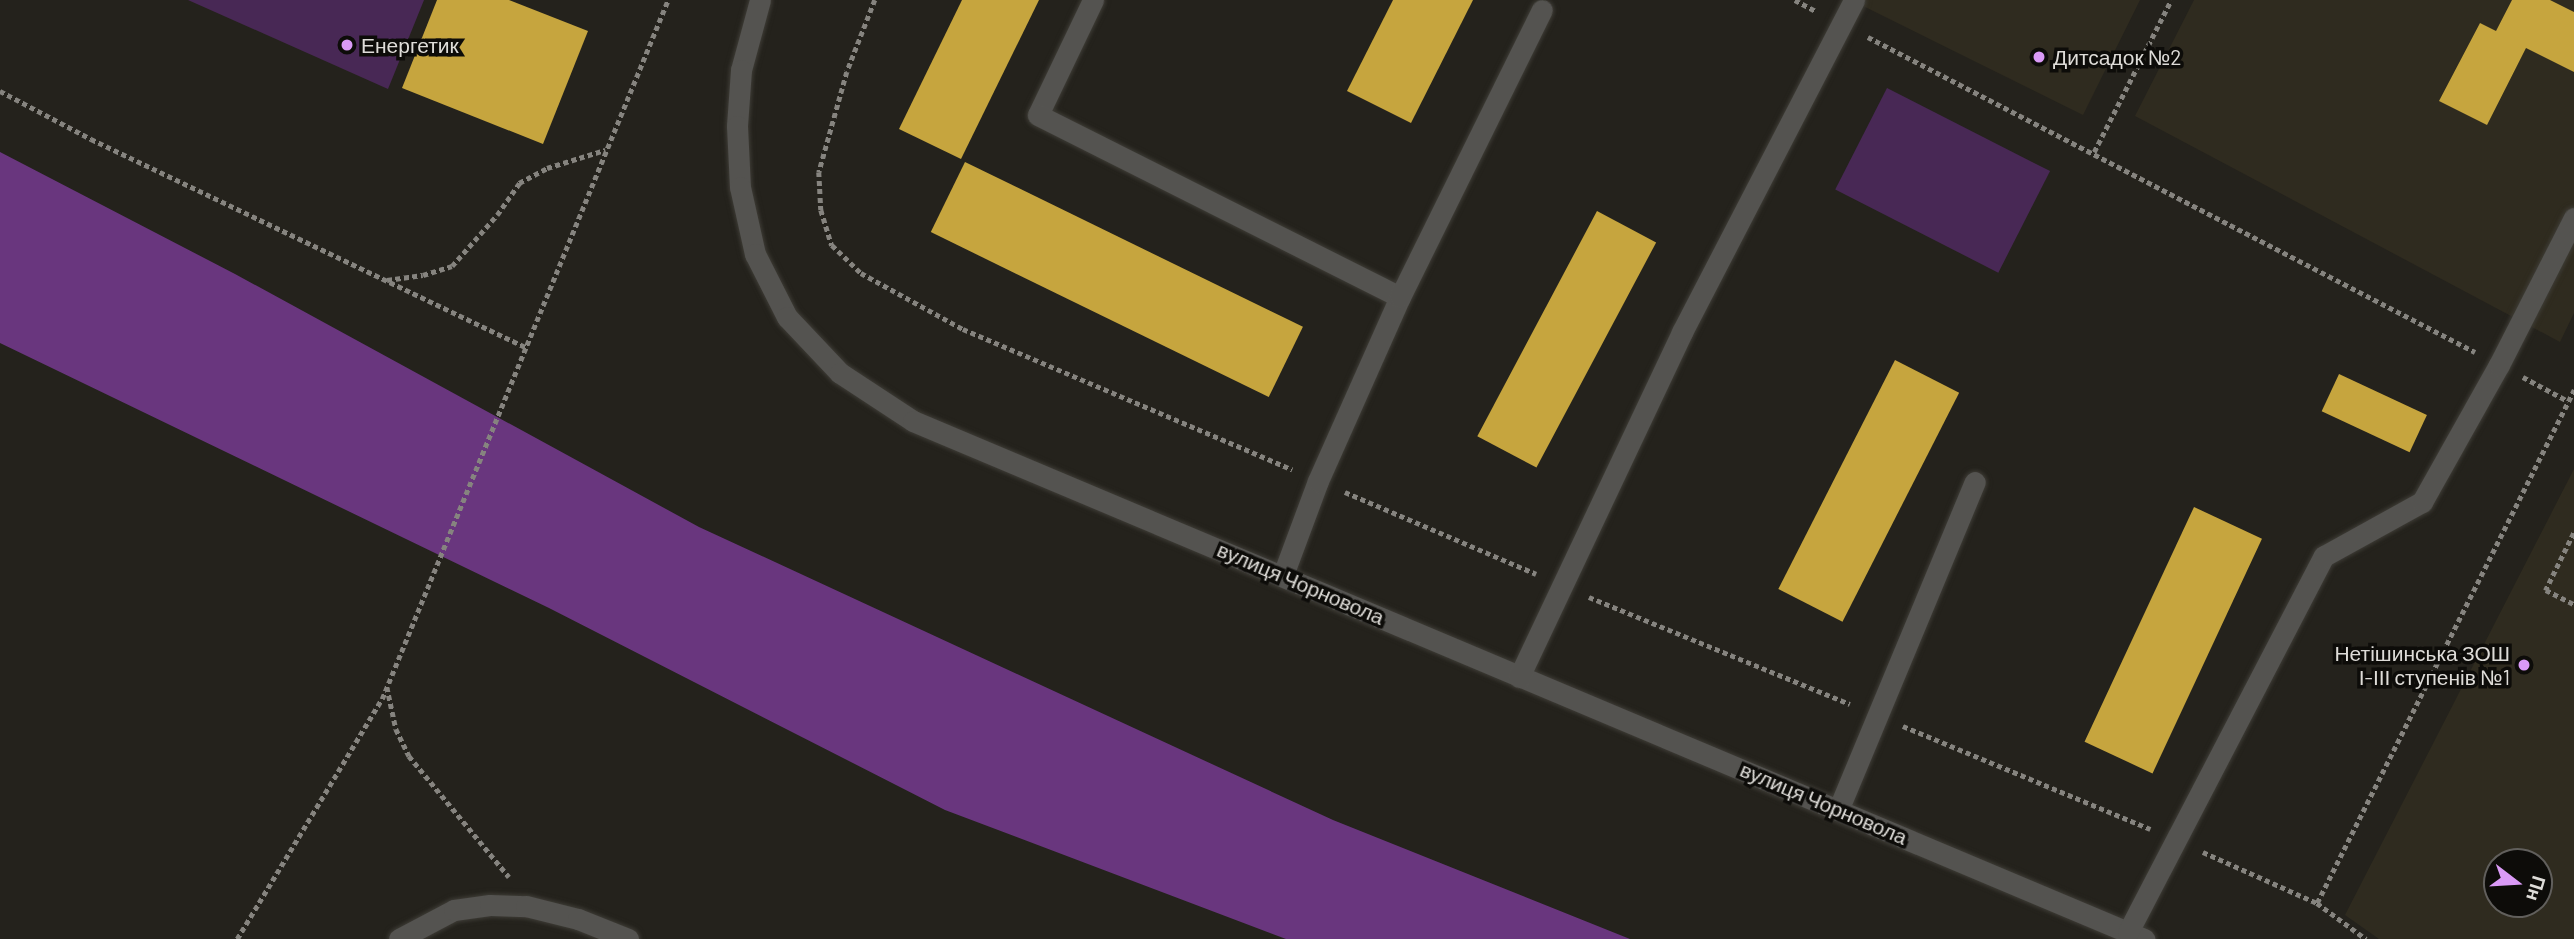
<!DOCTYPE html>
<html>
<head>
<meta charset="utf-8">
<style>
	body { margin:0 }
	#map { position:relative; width:2574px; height:939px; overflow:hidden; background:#24221c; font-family:Barlow,sans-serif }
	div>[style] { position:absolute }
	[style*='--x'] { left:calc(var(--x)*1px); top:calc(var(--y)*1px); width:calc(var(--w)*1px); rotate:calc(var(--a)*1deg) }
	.built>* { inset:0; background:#2f2b1f }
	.green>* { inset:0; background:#482855; transform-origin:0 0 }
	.water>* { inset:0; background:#69367e }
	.building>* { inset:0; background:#c6a53e; transform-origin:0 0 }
	.path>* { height:4.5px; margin-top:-2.25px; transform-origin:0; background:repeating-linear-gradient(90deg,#86847f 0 5px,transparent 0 8.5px) }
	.roads { filter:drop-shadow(0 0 2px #3e3c36) drop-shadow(0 0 2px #3e3c36) }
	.minor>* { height:21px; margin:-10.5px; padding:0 10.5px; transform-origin:10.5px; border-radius:10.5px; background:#545350 }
	.dots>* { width:19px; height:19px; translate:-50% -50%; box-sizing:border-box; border:4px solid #0d0c09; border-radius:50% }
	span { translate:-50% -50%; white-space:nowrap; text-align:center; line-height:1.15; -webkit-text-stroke:7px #0d0c09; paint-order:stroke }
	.poi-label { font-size:21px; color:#dedcd8 }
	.left { translate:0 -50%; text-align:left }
	.right { translate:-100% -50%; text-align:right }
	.street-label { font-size:21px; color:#dedcd8 }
	.north { position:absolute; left:2483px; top:848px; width:70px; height:70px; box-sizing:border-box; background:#0d0c09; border:2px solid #615f5c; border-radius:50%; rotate:107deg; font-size:19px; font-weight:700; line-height:28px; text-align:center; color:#dedcd8 }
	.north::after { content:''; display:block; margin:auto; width:24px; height:32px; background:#da9af6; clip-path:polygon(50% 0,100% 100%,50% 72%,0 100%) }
</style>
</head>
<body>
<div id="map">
	<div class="built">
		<i style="clip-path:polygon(1851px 0,2140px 0,2083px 115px)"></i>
		<i style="clip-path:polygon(2194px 0,2574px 0,2574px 313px,2560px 342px,2135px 116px)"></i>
		<i style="clip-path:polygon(evenodd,2574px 469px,2574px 939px,2379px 939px,2345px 915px,2574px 469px,2497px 862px,2539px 862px,2539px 904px,2497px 904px,2497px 862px)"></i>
	</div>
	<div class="green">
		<i style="clip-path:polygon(188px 0,424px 0,388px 89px)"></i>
		<i style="left:1887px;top:88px;width:183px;height:114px;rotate:27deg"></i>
	</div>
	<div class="water">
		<i style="clip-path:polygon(0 152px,235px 274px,699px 527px,1333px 820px,1630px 939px,1286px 939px,945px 810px,549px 608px,0 343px)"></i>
	</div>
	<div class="building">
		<i style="clip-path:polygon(437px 0,509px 0,588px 31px,543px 144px,402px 88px)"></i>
		<i style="clip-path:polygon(962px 0,1039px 0,961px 159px,899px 129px)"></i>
		<i style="clip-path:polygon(1393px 0,1473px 0,1411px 123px,1347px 91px)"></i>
		<i style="clip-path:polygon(2512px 0,2550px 0,2574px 12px,2574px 72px,2526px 48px,2487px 125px,2439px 101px,2480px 23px,2496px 31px)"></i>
		<i style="left:965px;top:162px;width:376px;height:78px;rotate:26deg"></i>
		<i style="left:1597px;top:211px;width:67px;height:255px;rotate:28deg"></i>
		<i style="left:1895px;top:360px;width:72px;height:257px;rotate:27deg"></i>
		<i style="left:2339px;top:374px;width:97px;height:41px;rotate:25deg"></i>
		<i style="left:2194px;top:507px;width:75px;height:259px;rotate:25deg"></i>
	</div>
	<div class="path">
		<i style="--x:875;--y:0;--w:77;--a:111.3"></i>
		<i style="--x:847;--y:72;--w:104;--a:105.6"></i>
		<i style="--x:819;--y:172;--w:38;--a:87"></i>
		<i style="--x:821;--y:210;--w:37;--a:73"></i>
		<i style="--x:832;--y:245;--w:40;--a:44"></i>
		<i style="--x:861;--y:273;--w:116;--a:28.8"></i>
		<i style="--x:963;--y:329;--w:358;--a:23.1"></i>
		<i style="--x:1795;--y:0;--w:24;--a:28"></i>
		<i style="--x:1868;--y:37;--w:684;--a:27.43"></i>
		<i style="--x:0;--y:91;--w:103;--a:27.8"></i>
		<i style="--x:91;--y:139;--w:484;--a:25.6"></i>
		<i style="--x:2094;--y:152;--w:170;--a:-63.1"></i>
		<i style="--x:387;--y:280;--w:36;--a:-8"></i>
		<i style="--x:423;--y:275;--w:30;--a:-17"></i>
		<i style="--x:452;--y:266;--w:68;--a:-48.6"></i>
		<i style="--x:497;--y:215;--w:39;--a:-55"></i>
		<i style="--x:519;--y:183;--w:32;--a:-28"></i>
		<i style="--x:547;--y:168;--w:61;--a:-17.2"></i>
		<i style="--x:2523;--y:377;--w:51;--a:28.1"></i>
		<i style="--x:1345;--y:492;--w:208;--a:23.2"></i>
		<i style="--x:2574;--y:533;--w:64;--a:116.2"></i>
		<i style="--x:2546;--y:590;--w:31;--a:27"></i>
		<i style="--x:1589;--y:597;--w:282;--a:22.3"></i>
		<i style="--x:387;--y:687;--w:43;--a:77.9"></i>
		<i style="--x:396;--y:729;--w:30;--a:64"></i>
		<i style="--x:409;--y:756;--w:157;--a:50.4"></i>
		<i style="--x:1903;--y:726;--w:268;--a:22.6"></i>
		<i style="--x:2203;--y:852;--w:125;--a:24.1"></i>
		<i style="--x:2317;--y:903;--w:574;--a:-63.39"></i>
		<i style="--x:2317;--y:903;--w:61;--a:36.3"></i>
		<i style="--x:237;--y:939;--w:280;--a:-58.9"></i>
		<i style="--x:382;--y:699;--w:755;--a:-67.75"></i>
	</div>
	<div class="roads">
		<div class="minor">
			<i style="--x:760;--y:0;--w:73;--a:105.2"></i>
			<i style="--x:741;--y:70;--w:56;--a:94.1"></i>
			<i style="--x:737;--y:126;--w:61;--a:87.2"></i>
			<i style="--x:740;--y:187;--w:69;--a:77.4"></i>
			<i style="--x:755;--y:254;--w:71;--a:63.1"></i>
			<i style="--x:787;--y:317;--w:77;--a:46.6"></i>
			<i style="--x:840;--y:373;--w:87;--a:33.3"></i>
			<i style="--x:913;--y:421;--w:1336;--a:22.82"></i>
			<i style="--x:1093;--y:0;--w:127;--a:115.6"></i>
			<i style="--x:1038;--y:115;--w:405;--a:26.7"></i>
			<i style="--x:1283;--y:575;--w:100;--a:-69.6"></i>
			<i style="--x:1318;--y:481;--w:201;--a:-66"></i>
			<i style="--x:1400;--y:297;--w:320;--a:-63.7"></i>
			<i style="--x:1519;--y:677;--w:382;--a:-64.7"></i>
			<i style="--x:1682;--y:332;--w:374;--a:-62.6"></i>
			<i style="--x:1839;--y:808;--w:353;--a:-67.4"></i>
			<i style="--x:2128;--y:932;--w:424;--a:-62.5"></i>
			<i style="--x:2324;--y:556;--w:112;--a:-28.9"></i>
			<i style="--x:2422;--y:502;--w:157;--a:-60.7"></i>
			<i style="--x:2499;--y:365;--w:165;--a:-63"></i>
			<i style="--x:399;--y:939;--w:62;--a:-27.8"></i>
			<i style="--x:454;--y:910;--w:36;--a:-8"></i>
			<i style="--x:490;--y:905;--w:36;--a:2"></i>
			<i style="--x:526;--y:906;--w:54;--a:14"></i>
			<i style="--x:578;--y:919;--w:54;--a:21.8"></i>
		</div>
	</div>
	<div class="dots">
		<i style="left:347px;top:45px;background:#da9af6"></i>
		<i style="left:2039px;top:57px;background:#da9af6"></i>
		<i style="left:2524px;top:665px;background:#da9af6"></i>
	</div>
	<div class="poi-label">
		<span class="left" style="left:361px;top:45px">Енергетик</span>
		<span class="left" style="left:2053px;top:57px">Дитсадок №2</span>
		<span class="right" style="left:2510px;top:665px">Нетішинська ЗОШ<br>І-ІІІ ступенів №1</span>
	</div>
	<div class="street-label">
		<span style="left:1301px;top:583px;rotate:23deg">вулиця Чорновола</span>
		<span style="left:1824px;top:803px;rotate:23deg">вулиця Чорновола</span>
	</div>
	<div class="north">Пн</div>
</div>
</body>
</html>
